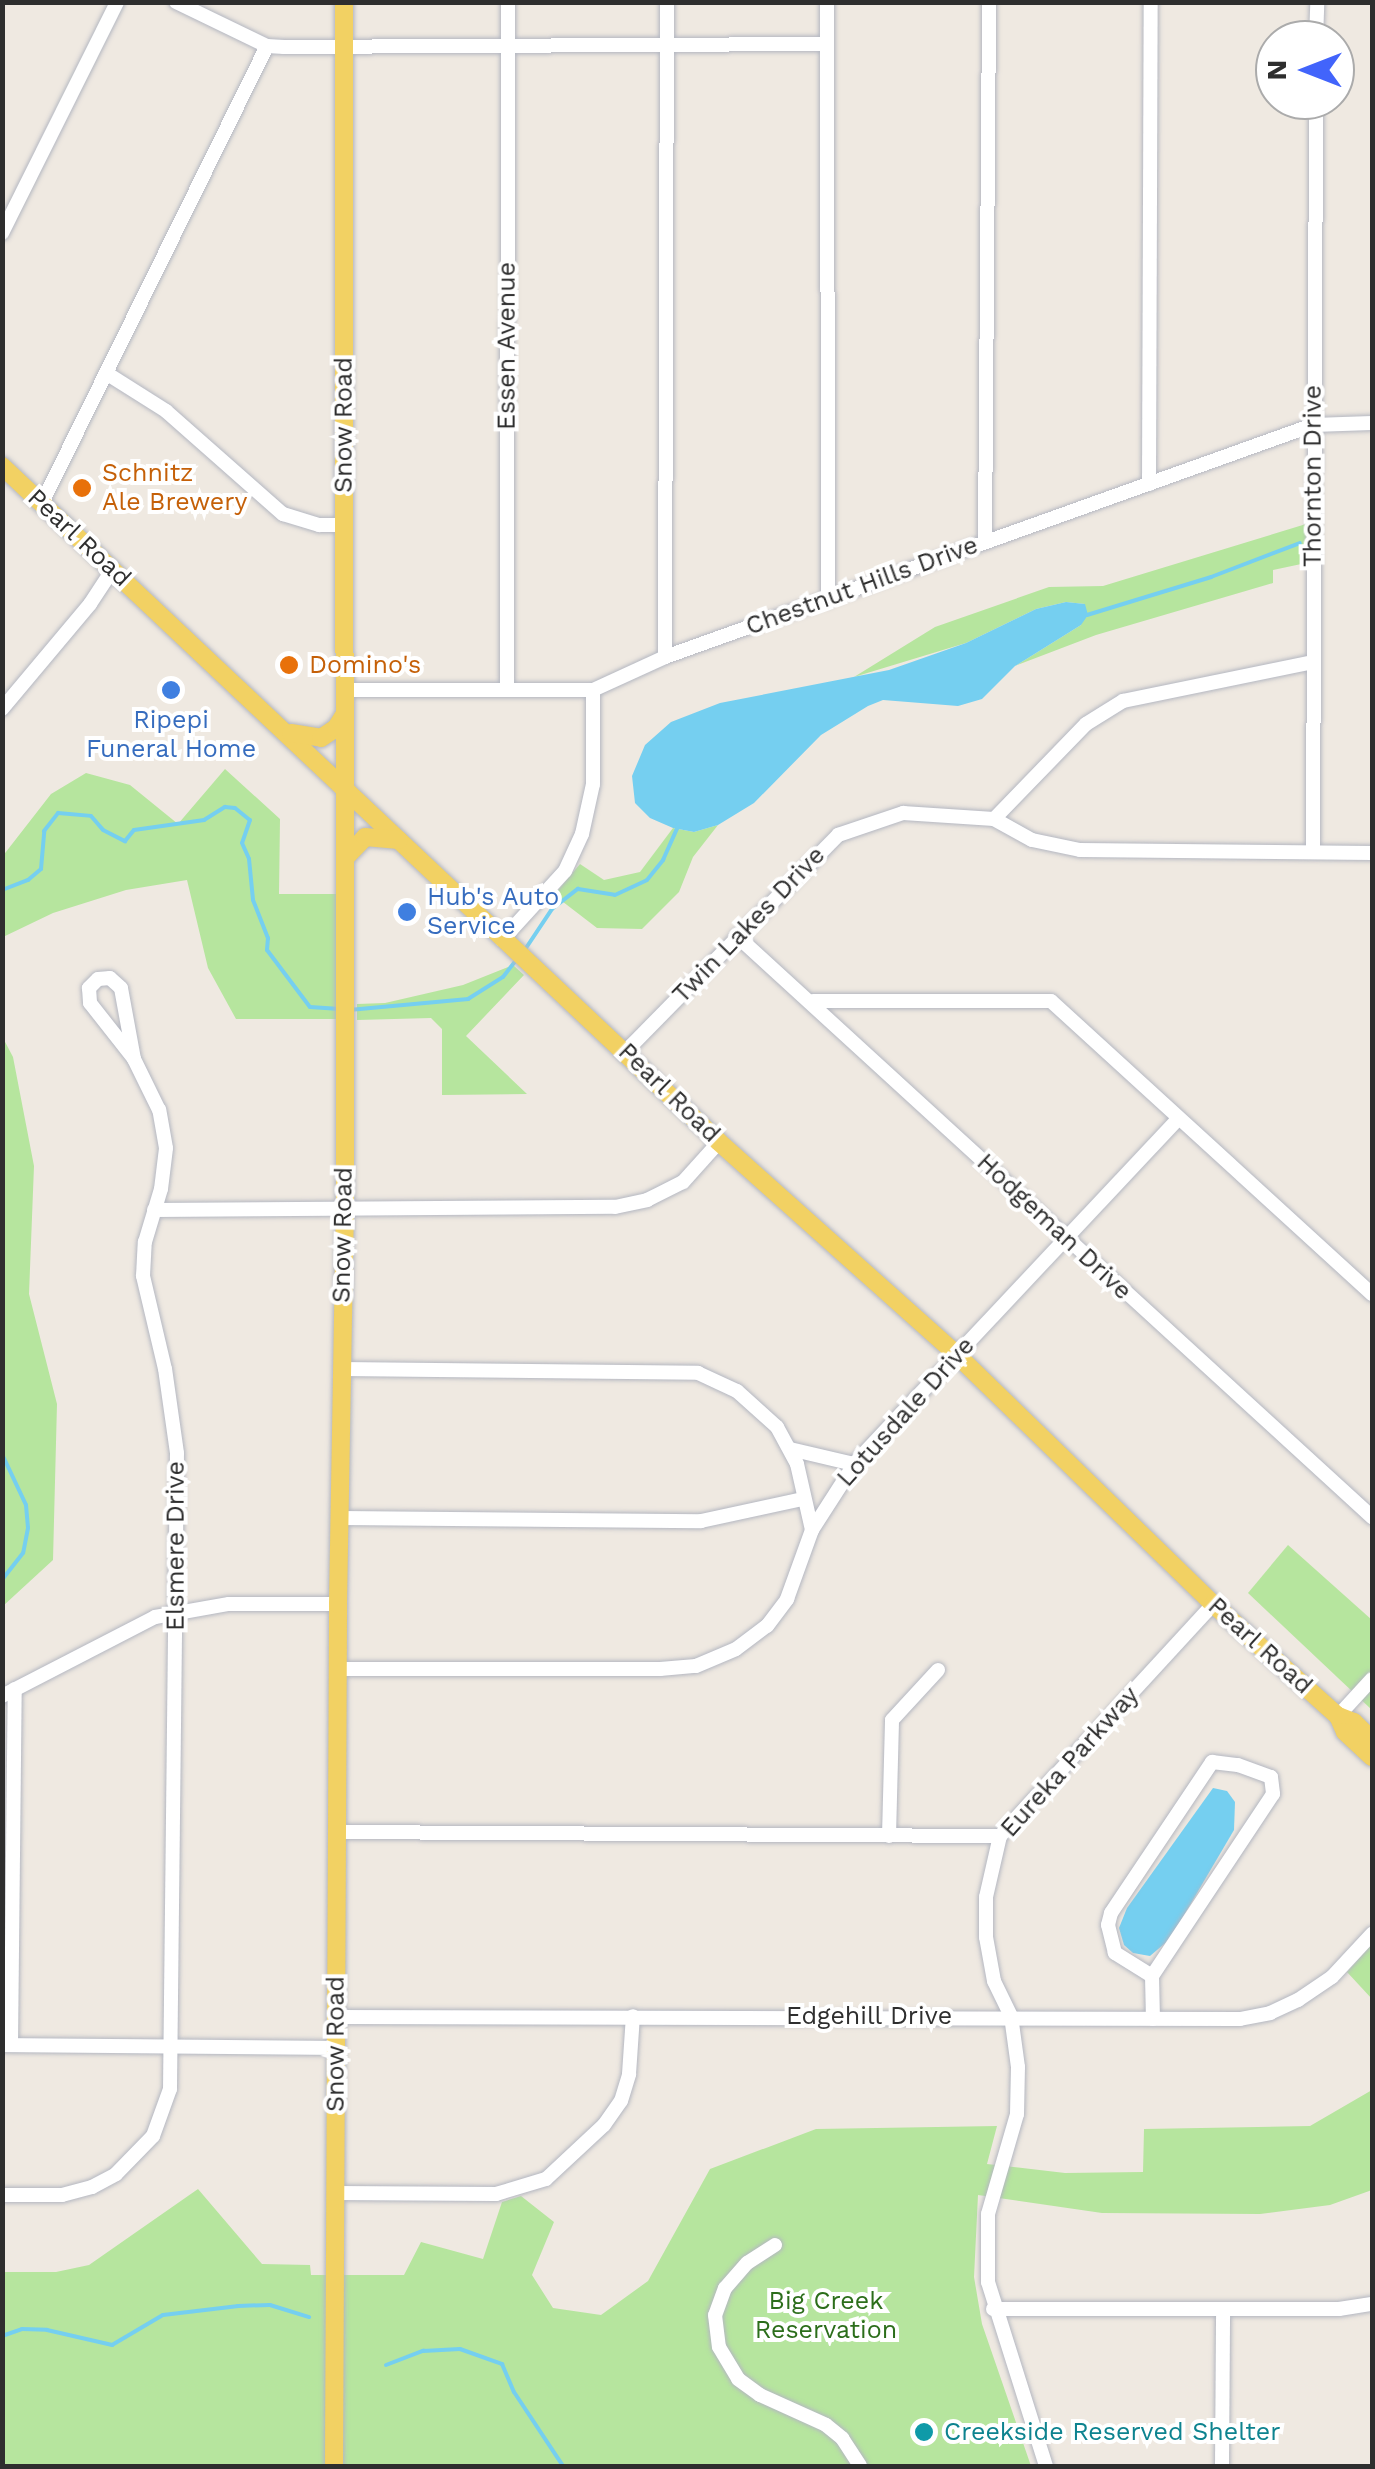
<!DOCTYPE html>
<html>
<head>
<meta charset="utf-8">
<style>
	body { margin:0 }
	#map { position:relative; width:1375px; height:2469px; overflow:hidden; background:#efe9e1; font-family:"Work Sans",sans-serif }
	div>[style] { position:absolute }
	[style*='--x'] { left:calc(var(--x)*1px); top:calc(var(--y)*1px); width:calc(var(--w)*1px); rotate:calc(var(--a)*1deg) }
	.green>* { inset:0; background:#b6e59e }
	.water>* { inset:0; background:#75cff0 }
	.stream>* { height:4px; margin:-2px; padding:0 2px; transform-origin:2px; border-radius:2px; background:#75cff0 }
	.roads { filter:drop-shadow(0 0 2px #b4b7c1) drop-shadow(0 0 2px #b4b7c1) }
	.minor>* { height:14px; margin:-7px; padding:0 7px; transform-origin:7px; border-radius:7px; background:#fff }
	.major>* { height:18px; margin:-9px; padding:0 9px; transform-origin:9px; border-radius:9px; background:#f2d163 }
	.dots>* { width:28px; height:28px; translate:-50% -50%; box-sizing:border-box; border:5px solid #fff; border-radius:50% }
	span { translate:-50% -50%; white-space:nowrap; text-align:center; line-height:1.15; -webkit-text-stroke:8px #fff; paint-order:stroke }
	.street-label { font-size:25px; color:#2e2e2e }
	.food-label { font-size:25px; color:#c56008 }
	.left { translate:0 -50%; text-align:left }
	.shop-label { font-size:25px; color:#366cbe }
	.park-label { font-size:25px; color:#2c6e1b }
	.culture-label { font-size:25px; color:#0d838f }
	.frame { position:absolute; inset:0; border:5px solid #2e2e2e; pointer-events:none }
	.north { position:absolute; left:1255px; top:20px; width:100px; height:100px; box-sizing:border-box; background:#fff; border:2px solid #ababab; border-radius:50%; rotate:270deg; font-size:28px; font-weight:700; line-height:40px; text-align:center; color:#2e2e2e }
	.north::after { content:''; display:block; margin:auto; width:35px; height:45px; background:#4264fb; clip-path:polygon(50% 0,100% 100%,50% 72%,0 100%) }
</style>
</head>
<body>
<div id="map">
	<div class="green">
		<i style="clip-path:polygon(1306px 524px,1306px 563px,1273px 570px,1273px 583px,1096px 635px,1015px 666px,1081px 625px,1085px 604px,1066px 602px,1036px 609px,966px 643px,854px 677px,935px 627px,1049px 587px,1103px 586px)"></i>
		<i style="clip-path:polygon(225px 769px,280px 819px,279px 894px,338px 894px,338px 1019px,236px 1019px,208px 968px,187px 880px,126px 890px,53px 913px,3px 937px,2px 857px,51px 794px,86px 773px,130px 785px,178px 824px)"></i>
		<i style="clip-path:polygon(718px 825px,693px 857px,679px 892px,642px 929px,597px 928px,554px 895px,580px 864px,604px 880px,640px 872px,673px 828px,694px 832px)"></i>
		<i style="clip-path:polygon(513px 965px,524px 975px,466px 1036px,527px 1094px,442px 1095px,442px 1029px,431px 1018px,357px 1020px,357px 1004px,385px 1003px,463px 985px)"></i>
		<i style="clip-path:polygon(3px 1038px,13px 1057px,34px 1166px,29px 1294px,57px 1404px,53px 1560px,3px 1606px)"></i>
		<i style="clip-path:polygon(1288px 1545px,1372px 1620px,1372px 1710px,1248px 1593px)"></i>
		<i style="clip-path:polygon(1372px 1944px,1372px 1999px,1347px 1972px)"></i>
		<i style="clip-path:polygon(1372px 2090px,1372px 2190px,1330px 2205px,1260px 2214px,1102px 2213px,978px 2195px,974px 2277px,982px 2324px,1031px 2466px,3px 2466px,3px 2272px,56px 2272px,89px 2265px,198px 2189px,262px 2264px,310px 2265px,311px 2275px,404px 2275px,421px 2242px,483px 2259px,502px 2202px,521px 2196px,554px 2222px,532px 2275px,553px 2308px,601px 2315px,648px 2281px,710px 2169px,816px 2129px,997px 2126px,987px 2164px,1065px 2173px,1143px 2172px,1144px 2129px,1310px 2126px)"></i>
	</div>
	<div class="water">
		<i style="clip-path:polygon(1066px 602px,1085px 604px,1088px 615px,1081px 625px,1015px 666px,982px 699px,958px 706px,883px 700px,868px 706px,821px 735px,754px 803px,718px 825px,694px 832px,673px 828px,650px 818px,635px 803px,632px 776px,645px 745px,671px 722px,720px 703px,889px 670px,966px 643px,1036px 609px)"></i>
		<i style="clip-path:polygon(1213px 1788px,1227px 1791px,1235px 1802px,1234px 1830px,1170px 1939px,1150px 1956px,1133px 1953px,1124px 1945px,1119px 1928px,1127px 1908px)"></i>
	</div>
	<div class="stream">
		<i style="--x:1087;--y:615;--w:130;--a:-17"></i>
		<i style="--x:1211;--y:577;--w:95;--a:-20.9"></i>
		<i style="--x:2;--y:890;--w:28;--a:-21"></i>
		<i style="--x:28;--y:880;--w:17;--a:-40"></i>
		<i style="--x:41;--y:869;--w:38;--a:-85"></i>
		<i style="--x:44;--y:831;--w:23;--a:-52"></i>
		<i style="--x:58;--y:813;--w:33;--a:5"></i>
		<i style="--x:91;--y:816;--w:18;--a:49"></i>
		<i style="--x:103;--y:830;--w:25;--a:27"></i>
		<i style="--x:125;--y:841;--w:14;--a:-51"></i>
		<i style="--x:134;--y:830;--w:71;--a:-8.1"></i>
		<i style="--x:204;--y:820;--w:25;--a:-32"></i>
		<i style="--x:225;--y:807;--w:10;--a:6"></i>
		<i style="--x:235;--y:808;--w:19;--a:39"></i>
		<i style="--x:250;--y:820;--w:24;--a:109"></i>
		<i style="--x:242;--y:843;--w:17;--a:66"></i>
		<i style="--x:249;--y:859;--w:41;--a:84.4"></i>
		<i style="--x:253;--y:900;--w:41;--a:68.5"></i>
		<i style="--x:268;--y:938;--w:12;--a:95"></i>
		<i style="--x:267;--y:950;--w:71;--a:53"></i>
		<i style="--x:310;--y:1007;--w:30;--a:4"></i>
		<i style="--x:524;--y:951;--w:50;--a:-56.3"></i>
		<i style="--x:552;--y:909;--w:33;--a:-38"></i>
		<i style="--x:578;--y:889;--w:37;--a:9"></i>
		<i style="--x:615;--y:895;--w:35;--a:-25"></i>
		<i style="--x:647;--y:880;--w:26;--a:-51"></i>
		<i style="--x:663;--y:860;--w:39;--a:-66"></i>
		<i style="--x:349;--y:1010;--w:120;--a:-5.3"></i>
		<i style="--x:468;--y:999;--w:41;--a:-32.2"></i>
		<i style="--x:503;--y:977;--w:24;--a:-52"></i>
		<i style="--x:2;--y:1454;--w:56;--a:64.8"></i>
		<i style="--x:26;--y:1505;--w:23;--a:85"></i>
		<i style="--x:28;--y:1528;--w:25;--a:101"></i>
		<i style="--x:23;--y:1553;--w:34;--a:128"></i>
		<i style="--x:2;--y:2336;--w:21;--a:-19"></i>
		<i style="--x:22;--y:2329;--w:25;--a:2"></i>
		<i style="--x:47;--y:2330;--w:67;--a:13"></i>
		<i style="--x:112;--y:2345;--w:59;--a:-30.5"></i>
		<i style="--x:163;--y:2315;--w:76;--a:-6.8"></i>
		<i style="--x:238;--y:2306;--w:32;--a:-2"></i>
		<i style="--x:270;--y:2305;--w:41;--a:17.1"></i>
		<i style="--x:386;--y:2365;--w:40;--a:-21"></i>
		<i style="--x:423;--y:2351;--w:37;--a:-3"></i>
		<i style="--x:460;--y:2349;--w:45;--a:19.7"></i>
		<i style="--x:502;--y:2364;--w:30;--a:67"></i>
		<i style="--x:514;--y:2392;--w:89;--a:56.5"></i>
	</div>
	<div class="roads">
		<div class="minor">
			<i style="--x:176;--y:2;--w:101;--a:25.8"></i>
			<i style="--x:267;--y:46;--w:17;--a:3"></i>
			<i style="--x:284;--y:47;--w:543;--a:-0.32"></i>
			<i style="--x:827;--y:2;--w:598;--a:89.9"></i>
			<i style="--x:1316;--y:40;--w:38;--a:-88"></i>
			<i style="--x:2;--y:233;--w:258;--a:-63.5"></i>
			<i style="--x:106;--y:373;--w:71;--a:32.3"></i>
			<i style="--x:166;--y:411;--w:156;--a:41.4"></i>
			<i style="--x:283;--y:514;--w:38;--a:17"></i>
			<i style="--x:319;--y:525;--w:25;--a:0"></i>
			<i style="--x:1149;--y:484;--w:482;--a:-89.8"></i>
			<i style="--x:42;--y:503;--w:509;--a:-63.79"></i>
			<i style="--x:985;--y:541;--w:539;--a:-89.57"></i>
			<i style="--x:665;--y:657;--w:655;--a:-89.83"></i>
			<i style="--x:344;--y:690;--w:249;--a:0"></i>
			<i style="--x:593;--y:690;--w:79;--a:-24.6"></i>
			<i style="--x:665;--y:657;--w:688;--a:-19.7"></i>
			<i style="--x:1313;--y:425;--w:59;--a:-1.9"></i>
			<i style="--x:507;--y:690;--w:688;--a:-89.92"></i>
			<i style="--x:2;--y:709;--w:137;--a:-50"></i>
			<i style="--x:90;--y:604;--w:42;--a:-56.7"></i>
			<i style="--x:994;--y:819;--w:43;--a:28.9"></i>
			<i style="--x:1032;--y:840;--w:49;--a:11.8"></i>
			<i style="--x:1080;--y:850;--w:292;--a:0.6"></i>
			<i style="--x:1313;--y:851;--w:751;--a:-89.77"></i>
			<i style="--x:737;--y:936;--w:861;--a:42.46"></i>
			<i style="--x:502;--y:940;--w:93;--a:-47.6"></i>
			<i style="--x:565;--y:871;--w:41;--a:-65.3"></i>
			<i style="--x:582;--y:834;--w:51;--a:-77.6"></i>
			<i style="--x:593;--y:784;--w:94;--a:-90"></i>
			<i style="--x:813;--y:1001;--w:238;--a:0"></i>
			<i style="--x:1051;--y:1001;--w:435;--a:42.4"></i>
			<i style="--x:626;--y:1051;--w:303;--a:-45.5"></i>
			<i style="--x:838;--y:835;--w:69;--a:-18.7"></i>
			<i style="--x:903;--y:813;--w:91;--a:3.8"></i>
			<i style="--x:994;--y:819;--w:132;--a:-45.9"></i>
			<i style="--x:1086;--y:724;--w:44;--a:-31.9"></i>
			<i style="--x:1123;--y:701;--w:194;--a:-11.6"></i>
			<i style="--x:154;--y:1210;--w:461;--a:-0.4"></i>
			<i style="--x:615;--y:1207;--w:33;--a:-12"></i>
			<i style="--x:647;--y:1200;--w:40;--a:-26.6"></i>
			<i style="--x:683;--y:1182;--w:54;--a:-48"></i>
			<i style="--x:341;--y:1369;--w:357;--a:0.6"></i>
			<i style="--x:698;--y:1373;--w:43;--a:24.8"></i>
			<i style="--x:737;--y:1391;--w:54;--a:42"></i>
			<i style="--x:777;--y:1427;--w:42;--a:61.6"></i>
			<i style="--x:797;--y:1464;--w:68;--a:77.2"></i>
			<i style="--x:790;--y:1449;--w:66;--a:13.2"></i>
			<i style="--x:341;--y:1518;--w:360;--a:0.5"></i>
			<i style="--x:701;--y:1521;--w:104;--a:-12.2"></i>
			<i style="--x:338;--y:1669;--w:322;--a:0"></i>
			<i style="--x:660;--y:1669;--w:36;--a:-5"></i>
			<i style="--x:696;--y:1666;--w:43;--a:-23"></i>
			<i style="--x:736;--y:1649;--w:39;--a:-37"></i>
			<i style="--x:767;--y:1626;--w:34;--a:-53"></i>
			<i style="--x:787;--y:1599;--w:73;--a:-70.1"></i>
			<i style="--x:812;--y:1530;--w:80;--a:-57.3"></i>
			<i style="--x:855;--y:1463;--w:470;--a:-46.8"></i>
			<i style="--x:2;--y:1696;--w:172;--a:-27.3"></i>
			<i style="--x:155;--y:1617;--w:75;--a:-10"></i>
			<i style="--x:229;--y:1604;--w:109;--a:0"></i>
			<i style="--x:1338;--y:1716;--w:50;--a:-47.4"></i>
			<i style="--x:338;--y:1832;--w:662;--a:0.35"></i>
			<i style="--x:889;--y:1836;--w:116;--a:-88.5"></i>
			<i style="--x:892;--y:1720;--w:68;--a:-47.4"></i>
			<i style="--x:1152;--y:1976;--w:44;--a:-148.1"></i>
			<i style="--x:1115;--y:1953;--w:29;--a:-104"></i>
			<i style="--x:1108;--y:1925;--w:12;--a:-76"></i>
			<i style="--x:1111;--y:1913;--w:182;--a:-56.2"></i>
			<i style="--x:1212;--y:1762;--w:26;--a:7"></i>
			<i style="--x:1238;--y:1765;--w:35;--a:20"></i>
			<i style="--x:1271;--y:1777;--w:17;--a:83"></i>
			<i style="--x:1273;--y:1794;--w:219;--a:123.6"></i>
			<i style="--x:1152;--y:1976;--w:43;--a:88.7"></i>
			<i style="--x:336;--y:2017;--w:904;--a:0.13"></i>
			<i style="--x:1240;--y:2019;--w:31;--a:-11"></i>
			<i style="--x:1270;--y:2013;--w:31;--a:-25"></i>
			<i style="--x:1298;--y:2000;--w:41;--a:-34.1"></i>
			<i style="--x:1332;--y:1977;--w:59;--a:-47.1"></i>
			<i style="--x:3;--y:2045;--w:333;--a:0.5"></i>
			<i style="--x:11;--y:2045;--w:356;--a:-89.4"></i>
			<i style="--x:336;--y:2193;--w:160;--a:0.4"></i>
			<i style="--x:496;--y:2194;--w:52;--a:-16.7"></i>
			<i style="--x:546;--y:2179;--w:79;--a:-43"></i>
			<i style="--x:604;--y:2125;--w:29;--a:-55"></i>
			<i style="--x:621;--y:2101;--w:28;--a:-73"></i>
			<i style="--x:629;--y:2074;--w:58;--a:-86.1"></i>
			<i style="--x:2;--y:2195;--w:60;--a:0"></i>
			<i style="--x:62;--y:2195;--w:31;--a:-15"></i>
			<i style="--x:92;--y:2187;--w:27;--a:-28"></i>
			<i style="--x:116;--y:2174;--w:53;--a:-45.8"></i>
			<i style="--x:153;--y:2136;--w:50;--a:-70.1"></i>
			<i style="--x:170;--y:2089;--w:636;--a:-89.37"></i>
			<i style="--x:177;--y:1453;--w:85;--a:-98.1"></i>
			<i style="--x:165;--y:1369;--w:96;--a:-103.3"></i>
			<i style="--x:143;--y:1276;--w:34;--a:-87"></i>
			<i style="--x:145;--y:1242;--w:55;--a:-73.2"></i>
			<i style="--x:161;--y:1189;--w:41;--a:-83"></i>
			<i style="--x:166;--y:1148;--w:39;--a:-100"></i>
			<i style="--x:159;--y:1110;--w:57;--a:-116.1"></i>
			<i style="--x:134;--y:1059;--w:72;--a:-100.4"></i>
			<i style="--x:121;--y:988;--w:15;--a:-138"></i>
			<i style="--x:110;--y:978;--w:12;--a:175"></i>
			<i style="--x:98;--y:979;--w:13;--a:135"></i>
			<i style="--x:89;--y:988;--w:15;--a:86"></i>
			<i style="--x:90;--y:1003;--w:71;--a:51.8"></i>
			<i style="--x:775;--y:2245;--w:33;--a:147"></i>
			<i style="--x:747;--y:2263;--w:33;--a:131"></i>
			<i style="--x:725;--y:2288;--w:29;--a:110"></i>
			<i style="--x:715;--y:2315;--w:32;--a:83"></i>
			<i style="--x:719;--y:2347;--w:37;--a:59"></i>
			<i style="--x:738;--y:2379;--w:27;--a:36"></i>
			<i style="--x:760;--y:2395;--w:72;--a:24.4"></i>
			<i style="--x:826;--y:2425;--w:21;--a:39"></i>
			<i style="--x:842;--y:2438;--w:33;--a:57"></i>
			<i style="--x:993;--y:2309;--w:346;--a:0"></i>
			<i style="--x:1339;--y:2309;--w:33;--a:-9"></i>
			<i style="--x:1046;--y:2466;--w:193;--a:-107.5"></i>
			<i style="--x:988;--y:2282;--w:68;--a:-90"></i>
			<i style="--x:988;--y:2214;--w:104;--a:-73.8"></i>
			<i style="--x:1017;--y:2114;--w:47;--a:-88.8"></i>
			<i style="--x:1018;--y:2067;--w:51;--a:-97.8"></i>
			<i style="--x:1011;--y:2016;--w:39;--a:-116"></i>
			<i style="--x:994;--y:1981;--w:45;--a:-100.3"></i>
			<i style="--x:986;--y:1937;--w:40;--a:-90"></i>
			<i style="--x:986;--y:1897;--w:63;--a:-77.1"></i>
			<i style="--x:1000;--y:1836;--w:315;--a:-47.4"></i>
			<i style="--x:1222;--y:2466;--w:157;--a:-89.6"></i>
		</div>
		<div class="major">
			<i style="--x:2;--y:466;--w:985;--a:43.31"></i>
			<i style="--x:719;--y:1142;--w:319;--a:41.8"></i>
			<i style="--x:957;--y:1355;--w:357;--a:44.2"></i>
			<i style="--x:1213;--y:1604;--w:168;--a:41.9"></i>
			<i style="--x:1338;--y:1716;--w:17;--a:21"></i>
			<i style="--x:1354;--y:1722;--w:25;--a:45"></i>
			<i style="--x:291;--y:733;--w:30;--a:9"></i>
			<i style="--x:321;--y:738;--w:18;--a:-34"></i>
			<i style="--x:336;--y:728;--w:15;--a:-58"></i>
			<i style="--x:345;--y:858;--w:29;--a:-46"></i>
			<i style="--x:365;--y:837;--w:34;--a:5"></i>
			<i style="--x:1338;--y:1716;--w:17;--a:66"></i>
			<i style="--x:1345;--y:1732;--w:37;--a:43"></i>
			<i style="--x:334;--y:2466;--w:862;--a:-89.73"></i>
			<i style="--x:338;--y:1604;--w:397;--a:-89"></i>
			<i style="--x:345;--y:1207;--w:1205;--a:-90.05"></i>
		</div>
	</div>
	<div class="dots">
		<i style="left:82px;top:488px;background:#e8710a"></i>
		<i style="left:289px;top:665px;background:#e8710a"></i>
		<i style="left:171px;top:690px;background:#3f7fe0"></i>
		<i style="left:407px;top:912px;background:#3f7fe0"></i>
		<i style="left:924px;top:2432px;background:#0f9aa8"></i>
	</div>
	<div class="street-label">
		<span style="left:507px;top:346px;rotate:-90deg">Essen Avenue</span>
		<span style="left:344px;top:425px;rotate:-90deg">Snow Road</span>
		<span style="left:1313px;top:476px;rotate:-90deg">Thornton Drive</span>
		<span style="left:79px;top:538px;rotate:43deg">Pearl Road</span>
		<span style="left:862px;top:586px;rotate:-20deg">Chestnut Hills Drive</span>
		<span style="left:749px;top:925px;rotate:-46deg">Twin Lakes Drive</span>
		<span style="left:669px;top:1093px;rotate:44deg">Pearl Road</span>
		<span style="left:1054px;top:1227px;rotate:43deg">Hodgeman Drive</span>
		<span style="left:343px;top:1235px;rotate:-89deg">Snow Road</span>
		<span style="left:906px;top:1412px;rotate:-48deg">Lotusdale Drive</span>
		<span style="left:176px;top:1546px;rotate:-90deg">Elsmere Drive</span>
		<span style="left:1260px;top:1646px;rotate:42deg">Pearl Road</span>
		<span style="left:1070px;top:1762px;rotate:-48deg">Eureka Parkway</span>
		<span style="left:869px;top:2016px">Edgehill Drive</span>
		<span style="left:336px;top:2044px;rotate:-90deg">Snow Road</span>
	</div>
	<div class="food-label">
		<span class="left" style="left:102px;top:488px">Schnitz<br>Ale Brewery</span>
		<span class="left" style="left:309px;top:665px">Domino's</span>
	</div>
	<div class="shop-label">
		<span style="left:171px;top:735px">Ripepi<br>Funeral Home</span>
		<span class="left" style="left:427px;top:912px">Hub's Auto<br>Service</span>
	</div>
	<div class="park-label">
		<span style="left:826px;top:2316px">Big Creek<br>Reservation</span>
	</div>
	<div class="culture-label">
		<span class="left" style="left:944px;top:2432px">Creekside Reserved Shelter</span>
	</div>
	<div class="frame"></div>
	<div class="north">N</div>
</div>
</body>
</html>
